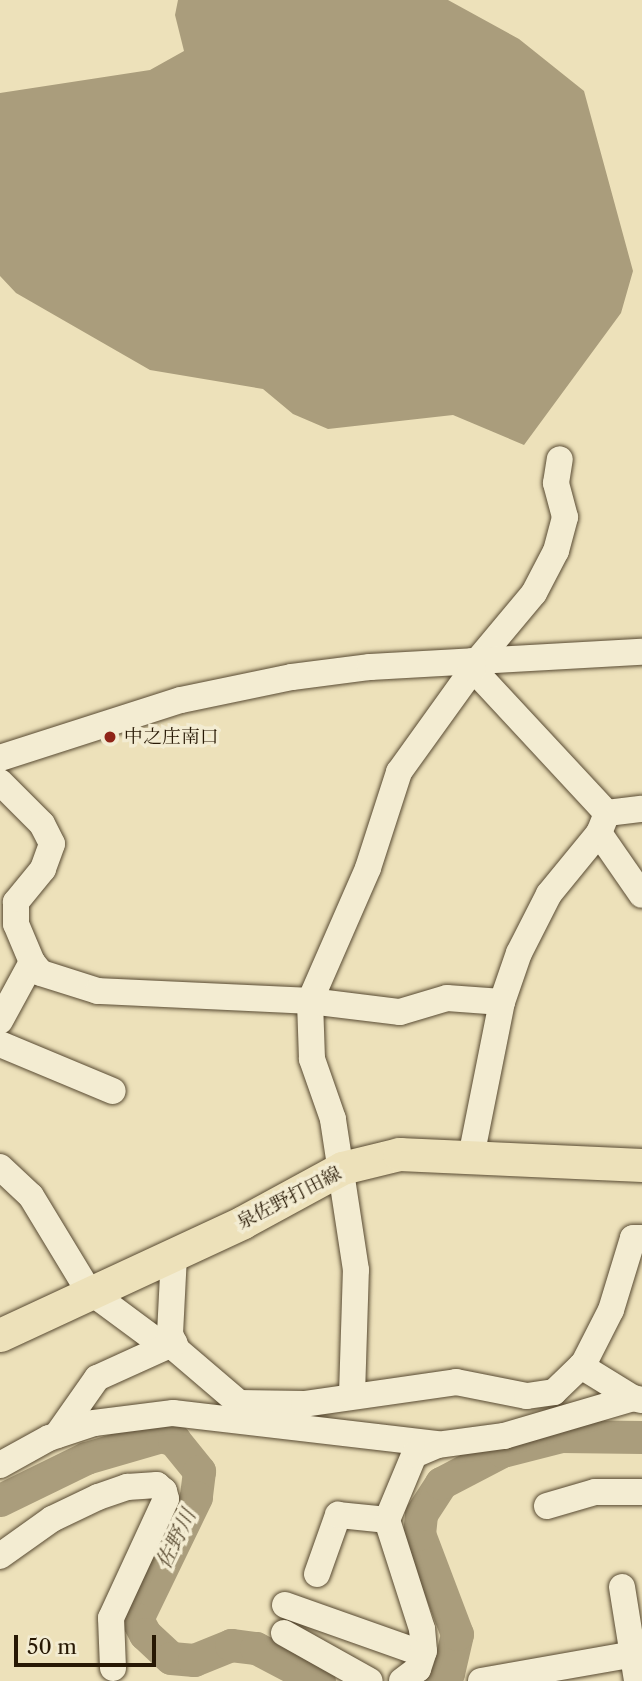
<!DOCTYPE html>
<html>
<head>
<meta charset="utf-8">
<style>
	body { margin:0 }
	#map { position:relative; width:642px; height:1681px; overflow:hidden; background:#ede1ba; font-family:"Libre Caslon Text","Noto Serif JP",serif }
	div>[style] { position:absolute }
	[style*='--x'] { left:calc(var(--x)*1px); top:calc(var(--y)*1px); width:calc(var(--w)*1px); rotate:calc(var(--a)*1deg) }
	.water>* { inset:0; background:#aa9d7c }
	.river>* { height:33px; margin:-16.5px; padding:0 16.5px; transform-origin:16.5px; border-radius:16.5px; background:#aa9d7c }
	.roads { filter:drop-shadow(0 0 2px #584a32) drop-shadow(0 0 2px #584a32) }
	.minor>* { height:26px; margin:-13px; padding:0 13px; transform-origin:13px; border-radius:13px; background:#f3ecd2 }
	.major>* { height:33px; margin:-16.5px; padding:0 16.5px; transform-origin:16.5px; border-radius:16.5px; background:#ede1ba }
	.dots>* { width:19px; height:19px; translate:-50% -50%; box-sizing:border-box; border:4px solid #f3ecd2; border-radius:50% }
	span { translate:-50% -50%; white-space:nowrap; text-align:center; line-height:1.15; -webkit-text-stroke:7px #f3ecd2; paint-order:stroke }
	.poi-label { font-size:19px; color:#271804 }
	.left { translate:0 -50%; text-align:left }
	.street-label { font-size:19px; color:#271804 }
	.water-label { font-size:21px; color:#5b4d34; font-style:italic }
	.scale { position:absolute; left:14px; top:1635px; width:142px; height:32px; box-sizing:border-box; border:4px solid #271804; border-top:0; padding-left:9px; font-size:21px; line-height:24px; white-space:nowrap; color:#271804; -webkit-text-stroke:5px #f3ecd2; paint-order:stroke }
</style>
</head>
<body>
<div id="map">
	<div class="water">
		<i style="clip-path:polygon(178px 0,448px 0,519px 39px,584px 91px,633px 271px,621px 313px,524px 445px,453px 415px,328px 429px,293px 414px,263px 389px,150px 370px,16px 293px,0 276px,0 93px,150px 70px,184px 51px,175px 15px)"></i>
	</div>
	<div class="river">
		<i style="--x:0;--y:1500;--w:96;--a:-26"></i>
		<i style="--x:86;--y:1458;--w:78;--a:-16.3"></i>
		<i style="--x:161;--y:1436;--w:14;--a:17"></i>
		<i style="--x:174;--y:1440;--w:40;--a:51"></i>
		<i style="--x:199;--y:1471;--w:26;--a:97"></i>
		<i style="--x:196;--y:1497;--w:136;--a:115.8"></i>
		<i style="--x:137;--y:1619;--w:17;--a:62"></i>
		<i style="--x:145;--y:1634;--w:35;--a:43"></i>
		<i style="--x:171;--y:1658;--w:23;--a:5"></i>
		<i style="--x:194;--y:1660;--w:40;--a:-22"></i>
		<i style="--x:231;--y:1645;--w:25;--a:7"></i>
		<i style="--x:256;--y:1648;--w:71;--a:27.6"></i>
		<i style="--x:440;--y:1681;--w:11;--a:-45"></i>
		<i style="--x:448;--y:1673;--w:40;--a:-77"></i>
		<i style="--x:457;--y:1634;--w:107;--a:-110.8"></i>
		<i style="--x:419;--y:1534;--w:20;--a:-84"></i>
		<i style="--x:421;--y:1514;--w:37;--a:-57"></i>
		<i style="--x:441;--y:1483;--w:69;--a:-27.7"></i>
		<i style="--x:502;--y:1451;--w:61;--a:-14.3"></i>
		<i style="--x:561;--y:1436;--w:81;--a:0.7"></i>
	</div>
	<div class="roads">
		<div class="minor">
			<i style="--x:478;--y:660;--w:87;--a:-50.1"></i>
			<i style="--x:534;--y:593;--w:47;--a:-62.4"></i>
			<i style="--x:556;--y:551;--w:35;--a:-75"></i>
			<i style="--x:565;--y:517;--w:35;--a:-105"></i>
			<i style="--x:556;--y:483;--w:24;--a:-81"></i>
			<i style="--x:473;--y:669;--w:197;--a:47.1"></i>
			<i style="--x:607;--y:813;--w:35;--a:-7"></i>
			<i style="--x:0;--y:758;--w:190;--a:-17.8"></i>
			<i style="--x:181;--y:700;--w:113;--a:-11.7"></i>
			<i style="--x:292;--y:677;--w:79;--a:-7.3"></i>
			<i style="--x:370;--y:667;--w:272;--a:-3.2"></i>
			<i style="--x:0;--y:782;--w:59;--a:45"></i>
			<i style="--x:42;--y:824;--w:22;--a:63"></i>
			<i style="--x:52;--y:844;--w:27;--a:110"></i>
			<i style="--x:43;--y:869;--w:43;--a:129.3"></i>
			<i style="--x:16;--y:902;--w:22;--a:90"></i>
			<i style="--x:16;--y:924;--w:41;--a:67.2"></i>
			<i style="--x:32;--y:962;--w:67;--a:118.5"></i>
			<i style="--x:599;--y:833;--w:75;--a:55.3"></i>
			<i style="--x:32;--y:962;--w:14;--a:51"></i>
			<i style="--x:41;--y:973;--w:60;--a:17.5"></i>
			<i style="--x:98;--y:991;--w:212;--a:2.7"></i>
			<i style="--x:310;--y:1001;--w:145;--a:-66.4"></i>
			<i style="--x:368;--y:868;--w:101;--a:-72.1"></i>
			<i style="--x:399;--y:772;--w:127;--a:-54.3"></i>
			<i style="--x:473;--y:669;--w:8;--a:-97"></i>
			<i style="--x:0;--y:1044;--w:122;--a:22.6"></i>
			<i style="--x:471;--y:1157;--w:158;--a:-78.7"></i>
			<i style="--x:502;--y:1002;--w:52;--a:-70.9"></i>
			<i style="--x:519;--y:953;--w:66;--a:-63"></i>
			<i style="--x:549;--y:894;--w:79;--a:-50.7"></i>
			<i style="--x:599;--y:833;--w:22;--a:-68"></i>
			<i style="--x:0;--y:1167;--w:42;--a:43.1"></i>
			<i style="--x:31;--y:1196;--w:110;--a:58.8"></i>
			<i style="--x:88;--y:1290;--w:96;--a:36.5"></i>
			<i style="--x:174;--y:1255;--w:79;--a:92.9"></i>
			<i style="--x:170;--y:1334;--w:17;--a:66"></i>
			<i style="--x:177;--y:1350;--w:82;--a:40.5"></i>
			<i style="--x:239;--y:1403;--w:65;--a:0.9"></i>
			<i style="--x:304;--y:1404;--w:154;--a:-8.2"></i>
			<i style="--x:456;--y:1382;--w:72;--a:11.2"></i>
			<i style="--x:527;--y:1396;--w:27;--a:-8"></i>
			<i style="--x:554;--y:1392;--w:42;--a:-44"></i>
			<i style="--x:584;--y:1363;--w:59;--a:-63"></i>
			<i style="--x:611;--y:1310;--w:75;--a:-73"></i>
			<i style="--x:633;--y:1238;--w:9;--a:0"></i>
			<i style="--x:581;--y:1366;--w:61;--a:31.6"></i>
			<i style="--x:352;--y:1395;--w:125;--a:-88.2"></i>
			<i style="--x:356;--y:1270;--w:153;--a:-98.7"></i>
			<i style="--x:333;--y:1119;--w:64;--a:-109.3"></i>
			<i style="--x:312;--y:1059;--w:58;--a:-92"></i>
			<i style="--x:310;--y:1001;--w:91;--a:7"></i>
			<i style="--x:400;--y:1012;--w:49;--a:-16.6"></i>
			<i style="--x:447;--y:998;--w:55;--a:4.2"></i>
			<i style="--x:57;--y:1435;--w:70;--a:-54.9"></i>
			<i style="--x:97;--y:1378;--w:85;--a:-24.4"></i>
			<i style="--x:0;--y:1465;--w:56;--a:-28.9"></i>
			<i style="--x:49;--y:1438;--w:47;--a:-18.4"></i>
			<i style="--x:94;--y:1423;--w:80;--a:-7.2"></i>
			<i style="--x:173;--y:1413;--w:265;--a:6.7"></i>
			<i style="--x:547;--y:1506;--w:50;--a:-16.3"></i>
			<i style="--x:595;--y:1492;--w:47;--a:0"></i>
			<i style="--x:0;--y:1556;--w:64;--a:-35.4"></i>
			<i style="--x:52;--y:1519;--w:51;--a:-25.6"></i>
			<i style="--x:98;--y:1497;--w:31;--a:-19"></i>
			<i style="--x:127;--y:1487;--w:30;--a:-4"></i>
			<i style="--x:157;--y:1485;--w:9;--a:41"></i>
			<i style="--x:164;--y:1491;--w:8;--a:76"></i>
			<i style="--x:166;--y:1499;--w:131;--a:114.8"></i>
			<i style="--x:111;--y:1618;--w:50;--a:87.7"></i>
			<i style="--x:317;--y:1574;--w:63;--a:-70.4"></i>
			<i style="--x:338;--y:1515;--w:49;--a:5.8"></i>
			<i style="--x:622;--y:1587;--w:95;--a:80.9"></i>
			<i style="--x:285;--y:1605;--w:146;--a:19.5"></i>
			<i style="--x:284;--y:1633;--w:98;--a:29.2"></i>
			<i style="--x:402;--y:1681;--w:20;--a:-37"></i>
			<i style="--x:418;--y:1669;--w:19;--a:-72"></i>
			<i style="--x:424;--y:1651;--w:22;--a:-95"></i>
			<i style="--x:422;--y:1629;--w:114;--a:-107.8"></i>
			<i style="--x:387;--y:1520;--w:70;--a:-67.4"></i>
			<i style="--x:414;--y:1455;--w:25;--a:-23"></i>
			<i style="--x:437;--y:1445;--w:68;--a:-7.7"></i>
			<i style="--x:504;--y:1436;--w:134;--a:-16.4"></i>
			<i style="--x:633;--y:1398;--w:9;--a:13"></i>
			<i style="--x:481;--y:1681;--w:155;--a:-10"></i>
		</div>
		<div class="major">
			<i style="--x:0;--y:1335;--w:268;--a:-24.9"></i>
			<i style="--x:243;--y:1222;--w:113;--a:-28.6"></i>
			<i style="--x:342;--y:1168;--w:59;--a:-13.8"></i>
			<i style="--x:399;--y:1154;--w:243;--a:2.6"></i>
		</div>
	</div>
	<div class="dots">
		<i style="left:110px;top:737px;background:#8f2418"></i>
	</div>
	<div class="poi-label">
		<span class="left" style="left:124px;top:737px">中之庄南口</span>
	</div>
	<div class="street-label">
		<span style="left:289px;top:1198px;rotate:-27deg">泉佐野打田線</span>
	</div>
	<div class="water-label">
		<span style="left:176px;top:1539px;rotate:-64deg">佐野川</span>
	</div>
	<div class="scale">50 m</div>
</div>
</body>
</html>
